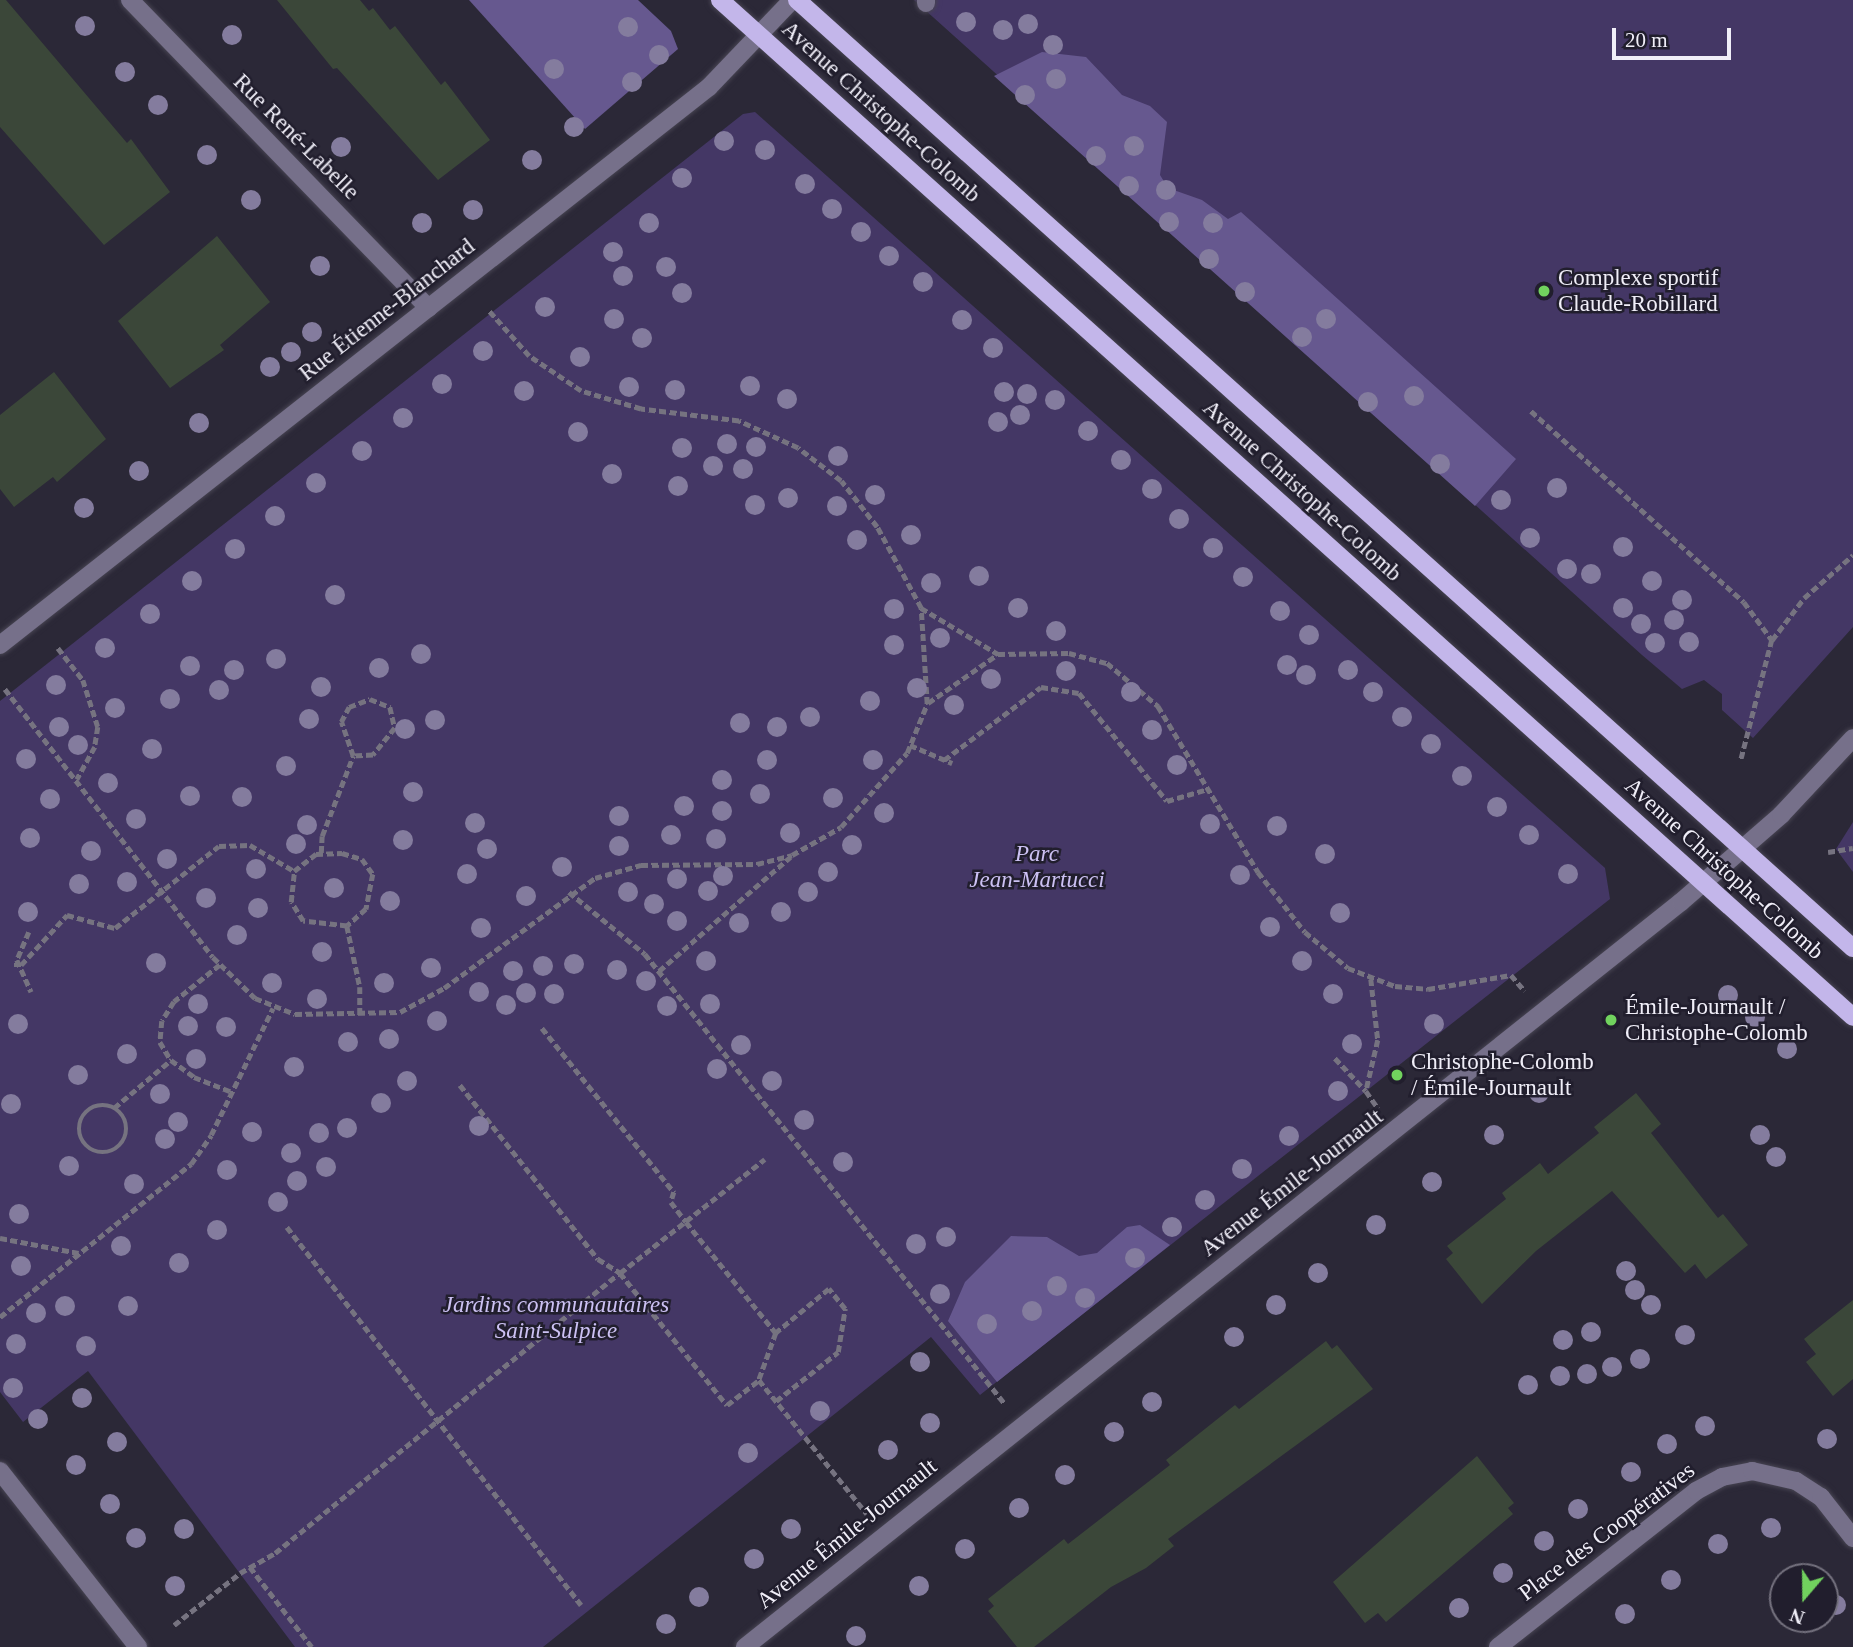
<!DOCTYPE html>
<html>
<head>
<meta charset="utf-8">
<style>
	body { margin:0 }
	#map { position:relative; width:1853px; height:1647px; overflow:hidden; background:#2b2837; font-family:"Times New Roman",serif }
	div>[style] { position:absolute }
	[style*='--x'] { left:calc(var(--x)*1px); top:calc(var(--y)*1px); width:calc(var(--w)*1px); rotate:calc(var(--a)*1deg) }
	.green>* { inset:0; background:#443765 }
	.forest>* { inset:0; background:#66588f }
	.building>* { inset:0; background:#3b4739 }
	.path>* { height:4.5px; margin-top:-2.25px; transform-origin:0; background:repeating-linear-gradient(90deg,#767380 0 7px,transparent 0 10.5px) }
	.path>.ring { margin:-2.25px; padding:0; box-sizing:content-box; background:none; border:4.5px solid #767380; border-radius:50% }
	.roads { filter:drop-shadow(0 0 2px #474452) drop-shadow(0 0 2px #474452) }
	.minor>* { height:18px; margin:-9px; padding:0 9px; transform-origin:9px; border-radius:9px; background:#76708a }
	.major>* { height:18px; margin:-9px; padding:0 9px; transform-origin:9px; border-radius:9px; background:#c3b6ea }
	.trees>* { width:20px; height:20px; margin:-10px; border-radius:50%; background:#847c9e }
	.dots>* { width:19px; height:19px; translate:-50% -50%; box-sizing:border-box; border:4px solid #211e2d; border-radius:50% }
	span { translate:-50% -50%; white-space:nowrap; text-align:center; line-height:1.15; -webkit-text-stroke:5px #211e2d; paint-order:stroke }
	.street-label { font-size:23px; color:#f0eef8 }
	.poi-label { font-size:23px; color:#f0eef8 }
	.left { translate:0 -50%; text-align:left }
	.park-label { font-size:23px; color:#ccc1f3; font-style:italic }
	.north { position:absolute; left:1769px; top:1563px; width:70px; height:70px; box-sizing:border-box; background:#211e2d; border:2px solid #74717e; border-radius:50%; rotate:200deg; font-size:19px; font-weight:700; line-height:28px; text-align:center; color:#f0eef8 }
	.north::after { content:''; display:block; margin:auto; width:24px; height:32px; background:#71d25e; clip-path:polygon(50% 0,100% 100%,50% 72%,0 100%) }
	.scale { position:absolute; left:1612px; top:28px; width:119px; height:32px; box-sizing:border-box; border:4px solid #f0eef8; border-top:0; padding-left:9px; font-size:21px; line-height:24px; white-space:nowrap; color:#f0eef8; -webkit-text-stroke:5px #211e2d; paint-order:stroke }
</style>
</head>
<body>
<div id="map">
	<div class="green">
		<i style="clip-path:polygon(914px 0,1853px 0,1853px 627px,1753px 738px,1722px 710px,1722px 694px,1704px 680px,1682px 689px,1642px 655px)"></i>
		<i style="clip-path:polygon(755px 112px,1605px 868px,1610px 899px,980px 1395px,931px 1337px,543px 1647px,295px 1647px,88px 1371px,23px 1422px,0 1392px,0 701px,743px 114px)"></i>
		<i style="clip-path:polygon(1853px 822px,1853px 872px,1836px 849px)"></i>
	</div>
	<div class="forest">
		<i style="clip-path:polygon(469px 0,638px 0,671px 31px,678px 49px,585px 129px)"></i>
		<i style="clip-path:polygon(1042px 52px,1086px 57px,1122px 95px,1150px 106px,1167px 122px,1160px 175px,1168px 188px,1202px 200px,1228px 219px,1241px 212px,1516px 459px,1475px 506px,994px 76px)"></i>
		<i style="clip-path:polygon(1140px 1225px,1170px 1245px,997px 1382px,948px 1321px,965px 1282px,1011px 1236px,1047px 1237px,1079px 1256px,1097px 1253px,1127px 1227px)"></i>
	</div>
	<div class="building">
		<i style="clip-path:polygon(0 0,6px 0,127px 143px,131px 139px,170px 192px,104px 245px,0 127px)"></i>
		<i style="clip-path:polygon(277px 0,360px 0,369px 11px,373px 8px,390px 30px,395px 26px,441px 85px,445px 81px,490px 140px,438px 180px,337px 68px,333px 69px)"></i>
		<i style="clip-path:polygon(217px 236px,270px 302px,220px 345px,224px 350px,170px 388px,118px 321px)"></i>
		<i style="clip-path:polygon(54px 372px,106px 439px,57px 482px,53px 477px,14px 507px,0 489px,0 415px)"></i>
		<i style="clip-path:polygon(1636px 1093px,1661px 1124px,1651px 1133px,1718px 1218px,1723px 1214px,1748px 1245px,1706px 1279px,1695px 1264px,1685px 1273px,1612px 1191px,1536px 1251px,1482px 1304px,1446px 1259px,1453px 1253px,1447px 1246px,1506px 1199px,1502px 1193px,1540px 1163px,1548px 1174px,1599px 1133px,1594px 1127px)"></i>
		<i style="clip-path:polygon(1853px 1300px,1853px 1379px,1833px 1396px,1806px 1362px,1816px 1354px,1804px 1339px)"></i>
		<i style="clip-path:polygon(1326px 1341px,1332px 1349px,1337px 1345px,1373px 1389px,1168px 1539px,1174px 1546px,1146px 1568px,1111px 1587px,1034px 1647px,1017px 1647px,988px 1611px,994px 1606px,988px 1599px,1064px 1539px,1068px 1544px,1170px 1465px,1166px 1460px,1235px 1405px,1239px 1409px)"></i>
		<i style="clip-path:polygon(1477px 1456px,1514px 1503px,1508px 1508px,1513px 1514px,1386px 1622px,1378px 1613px,1365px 1623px,1333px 1582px)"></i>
	</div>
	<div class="path">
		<i style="--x:1531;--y:411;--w:286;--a:41.9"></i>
		<i style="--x:1744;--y:602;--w:47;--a:53.6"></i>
		<i style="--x:1772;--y:640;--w:124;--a:104.5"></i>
		<i style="--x:921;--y:608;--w:90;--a:30.9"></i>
		<i style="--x:1772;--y:640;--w:53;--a:-52.7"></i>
		<i style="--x:1804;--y:598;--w:65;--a:-41.3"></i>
		<i style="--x:58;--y:648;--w:41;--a:52"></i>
		<i style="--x:83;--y:680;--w:49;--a:72.3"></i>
		<i style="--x:98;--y:727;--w:20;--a:99"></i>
		<i style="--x:95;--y:747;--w:37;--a:119"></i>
		<i style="--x:5;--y:689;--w:339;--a:52.2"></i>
		<i style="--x:213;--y:957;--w:59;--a:44.3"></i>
		<i style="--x:255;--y:998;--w:43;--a:21.8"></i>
		<i style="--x:295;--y:1014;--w:105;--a:-1.1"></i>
		<i style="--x:400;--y:1012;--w:50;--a:-28.6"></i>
		<i style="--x:444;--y:988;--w:187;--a:-36.1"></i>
		<i style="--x:595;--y:878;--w:48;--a:-15.8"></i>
		<i style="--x:641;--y:865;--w:116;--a:-0.5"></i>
		<i style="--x:757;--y:864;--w:36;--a:-14"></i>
		<i style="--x:792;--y:855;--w:56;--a:-29.7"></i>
		<i style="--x:841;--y:827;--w:99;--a:-48.3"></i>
		<i style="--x:907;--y:753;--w:53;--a:-67.8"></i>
		<i style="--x:927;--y:704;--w:96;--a:-93.6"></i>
		<i style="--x:921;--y:608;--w:92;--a:-118.5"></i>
		<i style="--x:877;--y:527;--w:58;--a:-128"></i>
		<i style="--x:841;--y:481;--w:54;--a:-142.5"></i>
		<i style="--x:798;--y:448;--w:65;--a:-155.4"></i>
		<i style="--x:739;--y:421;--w:99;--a:-173"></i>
		<i style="--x:641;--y:409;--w:63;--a:-163.3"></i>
		<i style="--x:581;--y:391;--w:63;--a:-146.1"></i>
		<i style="--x:529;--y:356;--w:62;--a:-131.7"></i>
		<i style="--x:370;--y:699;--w:22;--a:22"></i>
		<i style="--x:390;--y:707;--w:22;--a:77"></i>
		<i style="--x:395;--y:728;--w:35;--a:129"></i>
		<i style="--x:373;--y:755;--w:20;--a:177"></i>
		<i style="--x:353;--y:756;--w:36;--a:-109"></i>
		<i style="--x:341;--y:722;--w:17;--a:-62"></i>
		<i style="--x:349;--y:707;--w:22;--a:-21"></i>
		<i style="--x:928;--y:703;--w:85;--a:-35"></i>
		<i style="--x:998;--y:654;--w:71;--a:-0.8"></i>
		<i style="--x:1069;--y:653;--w:39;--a:15"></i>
		<i style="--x:1107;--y:663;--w:67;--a:40.1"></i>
		<i style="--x:1158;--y:706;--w:194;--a:58.9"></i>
		<i style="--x:1258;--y:872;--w:76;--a:51.9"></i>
		<i style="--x:1305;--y:932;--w:56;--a:39.9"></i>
		<i style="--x:1348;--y:968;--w:50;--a:21"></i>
		<i style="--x:1395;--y:986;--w:33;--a:5"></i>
		<i style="--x:1428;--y:989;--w:84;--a:-9.6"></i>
		<i style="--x:1511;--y:975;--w:21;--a:49"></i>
		<i style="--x:910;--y:745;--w:46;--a:23.2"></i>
		<i style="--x:944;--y:760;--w:121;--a:-37"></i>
		<i style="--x:1041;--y:687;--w:38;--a:9"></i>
		<i style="--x:1079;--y:693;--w:139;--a:50.8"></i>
		<i style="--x:1167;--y:801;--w:43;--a:-16.3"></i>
		<i style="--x:1828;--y:852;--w:25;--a:-9"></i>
		<i style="--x:321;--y:853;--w:17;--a:-87"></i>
		<i style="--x:322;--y:836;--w:86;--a:-68.8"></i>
		<i style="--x:342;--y:853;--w:21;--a:17"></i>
		<i style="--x:362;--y:859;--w:19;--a:54"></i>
		<i style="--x:373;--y:874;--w:36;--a:101"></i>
		<i style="--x:366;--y:909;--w:25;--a:138"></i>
		<i style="--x:347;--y:926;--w:44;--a:-173.5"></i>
		<i style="--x:303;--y:921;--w:22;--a:-122"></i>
		<i style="--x:291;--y:902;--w:31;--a:-84"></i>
		<i style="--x:294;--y:871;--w:28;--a:-38"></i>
		<i style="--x:316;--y:854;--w:26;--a:-2"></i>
		<i style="--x:569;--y:892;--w:98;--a:39.2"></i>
		<i style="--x:645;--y:954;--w:576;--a:51.34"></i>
		<i style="--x:347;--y:926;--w:62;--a:78"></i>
		<i style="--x:360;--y:987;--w:29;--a:90"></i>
		<i style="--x:29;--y:932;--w:30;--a:113"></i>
		<i style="--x:17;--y:960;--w:35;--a:66"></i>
		<i style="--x:14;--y:965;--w:7;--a:0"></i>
		<i style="--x:21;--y:965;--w:68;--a:-47.4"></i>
		<i style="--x:67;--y:915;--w:50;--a:15.2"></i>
		<i style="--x:115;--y:928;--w:132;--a:-38.3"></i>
		<i style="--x:219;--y:846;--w:31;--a:-2"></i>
		<i style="--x:250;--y:845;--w:51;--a:30.6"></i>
		<i style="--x:220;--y:965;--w:59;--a:141.2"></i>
		<i style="--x:174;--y:1002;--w:22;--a:122"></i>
		<i style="--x:162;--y:1021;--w:21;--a:95"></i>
		<i style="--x:160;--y:1042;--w:21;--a:59"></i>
		<i style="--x:171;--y:1060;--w:29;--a:36"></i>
		<i style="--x:194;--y:1077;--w:41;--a:21.5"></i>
		<i style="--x:659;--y:971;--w:174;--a:-41"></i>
		<i style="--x:1371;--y:979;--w:61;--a:83.5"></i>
		<i style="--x:1378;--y:1040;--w:52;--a:103.2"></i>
		<i style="--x:1366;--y:1091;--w:21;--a:55"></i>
		<i style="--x:542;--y:1028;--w:211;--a:51.2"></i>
		<i style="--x:674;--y:1192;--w:10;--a:107"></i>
		<i style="--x:671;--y:1202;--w:25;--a:53"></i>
		<i style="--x:686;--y:1222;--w:143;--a:51"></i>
		<i style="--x:776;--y:1333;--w:50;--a:109.9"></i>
		<i style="--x:1335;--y:1058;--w:45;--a:46.8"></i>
		<i style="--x:460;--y:1085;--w:222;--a:51.6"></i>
		<i style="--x:598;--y:1259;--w:26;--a:32"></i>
		<i style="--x:620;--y:1273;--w:184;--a:-38.2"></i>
		<i class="ring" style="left:79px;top:1105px;width:43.5px;height:43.5px"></i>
		<i style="--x:114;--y:1108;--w:75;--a:-40.1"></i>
		<i style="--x:287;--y:1227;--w:479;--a:52.1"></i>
		<i style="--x:0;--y:1238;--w:80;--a:10.8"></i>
		<i style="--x:0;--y:1317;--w:245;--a:-38.7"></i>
		<i style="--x:191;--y:1164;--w:35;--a:-55"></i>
		<i style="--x:211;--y:1135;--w:141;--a:-64"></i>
		<i style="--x:776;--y:1401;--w:79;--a:-38.3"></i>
		<i style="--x:838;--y:1352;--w:44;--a:-80.8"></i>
		<i style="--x:845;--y:1309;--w:26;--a:-129"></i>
		<i style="--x:829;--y:1289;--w:69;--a:140.3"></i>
		<i style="--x:250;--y:1567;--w:101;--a:52.2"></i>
		<i style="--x:174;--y:1625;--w:84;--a:-38.2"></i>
		<i style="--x:240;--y:1573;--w:40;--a:-29.7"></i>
		<i style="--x:275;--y:1553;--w:444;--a:-39.1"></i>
		<i style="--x:620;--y:1273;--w:170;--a:51"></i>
		<i style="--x:727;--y:1405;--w:41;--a:-38"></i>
		<i style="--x:759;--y:1380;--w:172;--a:51.1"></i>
	</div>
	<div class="roads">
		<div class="minor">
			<i style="--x:130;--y:0;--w:429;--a:45.9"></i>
			<i style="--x:926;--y:3;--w:3;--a:-90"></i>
			<i style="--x:0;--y:645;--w:902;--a:-38.2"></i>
			<i style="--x:709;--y:87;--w:120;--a:-46.3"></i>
			<i style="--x:0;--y:1471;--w:224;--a:51.9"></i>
			<i style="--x:745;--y:1647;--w:1196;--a:-38.52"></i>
			<i style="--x:1681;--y:902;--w:133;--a:-41"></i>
			<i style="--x:1781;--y:815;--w:105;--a:-46.9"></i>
			<i style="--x:1498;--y:1647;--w:252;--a:-38.2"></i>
			<i style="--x:1696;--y:1491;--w:30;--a:-28"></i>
			<i style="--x:1722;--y:1477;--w:31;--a:-11"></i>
			<i style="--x:1752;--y:1471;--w:45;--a:12.8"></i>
			<i style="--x:1796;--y:1481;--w:30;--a:33"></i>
			<i style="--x:1821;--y:1497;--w:52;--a:52"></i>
		</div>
		<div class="major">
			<i style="--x:720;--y:0;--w:1522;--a:41.91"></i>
			<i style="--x:797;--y:0;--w:1419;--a:41.92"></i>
		</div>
	</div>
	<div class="trees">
		<i style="left:966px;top:22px"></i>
		<i style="left:1028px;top:24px"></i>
		<i style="left:85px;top:26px"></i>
		<i style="left:628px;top:27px"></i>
		<i style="left:1003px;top:30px"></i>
		<i style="left:232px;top:35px"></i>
		<i style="left:1053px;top:45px"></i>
		<i style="left:659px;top:55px"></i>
		<i style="left:554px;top:69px"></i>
		<i style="left:125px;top:72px"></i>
		<i style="left:1056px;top:79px"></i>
		<i style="left:632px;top:82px"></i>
		<i style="left:1025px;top:95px"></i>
		<i style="left:158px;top:105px"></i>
		<i style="left:574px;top:127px"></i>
		<i style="left:724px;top:141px"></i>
		<i style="left:1134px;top:146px"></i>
		<i style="left:341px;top:147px"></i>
		<i style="left:765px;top:150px"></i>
		<i style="left:207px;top:155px"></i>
		<i style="left:1096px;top:156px"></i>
		<i style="left:532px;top:160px"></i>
		<i style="left:682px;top:178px"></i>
		<i style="left:805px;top:184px"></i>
		<i style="left:1129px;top:186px"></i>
		<i style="left:1166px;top:190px"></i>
		<i style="left:251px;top:200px"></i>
		<i style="left:832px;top:209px"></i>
		<i style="left:473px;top:210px"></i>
		<i style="left:1169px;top:222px"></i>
		<i style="left:422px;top:223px"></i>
		<i style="left:649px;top:223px"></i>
		<i style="left:1213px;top:223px"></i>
		<i style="left:861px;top:232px"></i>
		<i style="left:613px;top:252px"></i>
		<i style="left:889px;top:256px"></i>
		<i style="left:1209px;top:259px"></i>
		<i style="left:320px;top:266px"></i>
		<i style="left:666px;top:267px"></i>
		<i style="left:623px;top:276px"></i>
		<i style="left:923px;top:282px"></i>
		<i style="left:1245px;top:292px"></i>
		<i style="left:682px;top:293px"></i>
		<i style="left:545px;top:307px"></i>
		<i style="left:614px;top:319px"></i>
		<i style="left:1326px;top:319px"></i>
		<i style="left:962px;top:320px"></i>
		<i style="left:312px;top:332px"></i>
		<i style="left:1302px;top:337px"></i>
		<i style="left:642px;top:338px"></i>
		<i style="left:993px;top:348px"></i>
		<i style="left:483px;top:351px"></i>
		<i style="left:291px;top:352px"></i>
		<i style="left:580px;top:357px"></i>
		<i style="left:270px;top:367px"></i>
		<i style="left:442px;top:384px"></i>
		<i style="left:750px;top:386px"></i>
		<i style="left:629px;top:387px"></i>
		<i style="left:675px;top:390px"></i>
		<i style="left:524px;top:391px"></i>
		<i style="left:1004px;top:392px"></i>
		<i style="left:1027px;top:394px"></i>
		<i style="left:1414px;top:396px"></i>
		<i style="left:787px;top:399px"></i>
		<i style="left:1055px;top:400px"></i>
		<i style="left:1368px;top:402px"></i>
		<i style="left:1020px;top:415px"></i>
		<i style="left:403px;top:418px"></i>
		<i style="left:998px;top:422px"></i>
		<i style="left:199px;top:423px"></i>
		<i style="left:1088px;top:431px"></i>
		<i style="left:578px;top:432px"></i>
		<i style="left:727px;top:444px"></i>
		<i style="left:756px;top:447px"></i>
		<i style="left:682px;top:448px"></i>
		<i style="left:362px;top:451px"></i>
		<i style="left:838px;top:456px"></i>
		<i style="left:1121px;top:460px"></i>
		<i style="left:1440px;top:464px"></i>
		<i style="left:713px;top:466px"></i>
		<i style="left:743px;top:469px"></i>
		<i style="left:139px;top:471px"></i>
		<i style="left:612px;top:474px"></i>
		<i style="left:316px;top:483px"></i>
		<i style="left:678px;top:486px"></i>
		<i style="left:1557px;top:488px"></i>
		<i style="left:1152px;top:489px"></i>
		<i style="left:875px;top:495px"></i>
		<i style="left:788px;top:498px"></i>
		<i style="left:1501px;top:500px"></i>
		<i style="left:755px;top:505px"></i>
		<i style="left:837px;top:506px"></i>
		<i style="left:84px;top:508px"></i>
		<i style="left:275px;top:516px"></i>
		<i style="left:1179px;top:519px"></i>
		<i style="left:911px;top:535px"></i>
		<i style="left:1530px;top:538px"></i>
		<i style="left:857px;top:540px"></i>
		<i style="left:1623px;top:547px"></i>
		<i style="left:1213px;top:548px"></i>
		<i style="left:235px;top:549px"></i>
		<i style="left:1567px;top:569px"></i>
		<i style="left:1591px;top:574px"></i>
		<i style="left:979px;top:576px"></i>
		<i style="left:1243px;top:577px"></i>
		<i style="left:192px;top:581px"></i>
		<i style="left:1652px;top:581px"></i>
		<i style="left:931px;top:583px"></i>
		<i style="left:335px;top:595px"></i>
		<i style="left:1682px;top:600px"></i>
		<i style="left:1018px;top:608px"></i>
		<i style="left:1623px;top:608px"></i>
		<i style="left:894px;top:609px"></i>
		<i style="left:1280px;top:611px"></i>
		<i style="left:150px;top:614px"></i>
		<i style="left:1674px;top:620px"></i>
		<i style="left:1641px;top:624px"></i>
		<i style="left:1056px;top:631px"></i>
		<i style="left:1309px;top:635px"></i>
		<i style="left:940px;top:638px"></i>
		<i style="left:1689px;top:642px"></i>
		<i style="left:1655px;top:643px"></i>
		<i style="left:894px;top:645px"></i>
		<i style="left:105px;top:648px"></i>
		<i style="left:421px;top:654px"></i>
		<i style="left:276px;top:659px"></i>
		<i style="left:1287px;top:665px"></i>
		<i style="left:190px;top:666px"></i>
		<i style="left:379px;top:668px"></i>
		<i style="left:234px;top:670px"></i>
		<i style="left:1348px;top:670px"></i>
		<i style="left:1066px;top:671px"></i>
		<i style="left:1306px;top:675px"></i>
		<i style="left:991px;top:679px"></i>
		<i style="left:56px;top:685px"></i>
		<i style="left:321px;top:687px"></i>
		<i style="left:917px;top:688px"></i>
		<i style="left:219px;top:690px"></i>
		<i style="left:1131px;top:692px"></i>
		<i style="left:1373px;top:692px"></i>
		<i style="left:170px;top:699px"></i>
		<i style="left:870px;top:701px"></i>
		<i style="left:954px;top:705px"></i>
		<i style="left:115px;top:708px"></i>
		<i style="left:810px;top:717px"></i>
		<i style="left:1402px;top:717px"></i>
		<i style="left:309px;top:719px"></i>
		<i style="left:435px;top:720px"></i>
		<i style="left:740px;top:723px"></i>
		<i style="left:59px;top:727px"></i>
		<i style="left:777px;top:727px"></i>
		<i style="left:405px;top:729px"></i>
		<i style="left:1152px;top:730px"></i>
		<i style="left:1431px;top:744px"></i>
		<i style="left:78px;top:745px"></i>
		<i style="left:152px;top:749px"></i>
		<i style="left:26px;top:759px"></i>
		<i style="left:767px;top:760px"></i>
		<i style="left:873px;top:760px"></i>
		<i style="left:1177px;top:765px"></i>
		<i style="left:286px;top:766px"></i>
		<i style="left:1462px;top:776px"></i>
		<i style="left:722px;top:780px"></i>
		<i style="left:108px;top:783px"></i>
		<i style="left:413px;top:792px"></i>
		<i style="left:760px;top:794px"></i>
		<i style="left:190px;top:796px"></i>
		<i style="left:242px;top:797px"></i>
		<i style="left:833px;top:798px"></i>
		<i style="left:50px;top:799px"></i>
		<i style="left:684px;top:806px"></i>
		<i style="left:1497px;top:807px"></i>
		<i style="left:722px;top:811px"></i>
		<i style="left:884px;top:813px"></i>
		<i style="left:619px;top:816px"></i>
		<i style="left:136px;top:819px"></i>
		<i style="left:475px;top:823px"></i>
		<i style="left:1210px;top:824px"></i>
		<i style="left:307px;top:825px"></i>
		<i style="left:1277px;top:826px"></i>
		<i style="left:790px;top:833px"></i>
		<i style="left:671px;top:835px"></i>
		<i style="left:1529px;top:835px"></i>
		<i style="left:30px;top:838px"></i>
		<i style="left:716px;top:839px"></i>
		<i style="left:403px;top:840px"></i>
		<i style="left:296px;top:844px"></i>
		<i style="left:852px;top:845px"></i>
		<i style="left:619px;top:846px"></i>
		<i style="left:487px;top:849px"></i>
		<i style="left:91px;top:851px"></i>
		<i style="left:1325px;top:854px"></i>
		<i style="left:167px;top:859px"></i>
		<i style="left:562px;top:867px"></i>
		<i style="left:256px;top:869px"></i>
		<i style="left:828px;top:872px"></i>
		<i style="left:467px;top:874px"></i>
		<i style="left:1568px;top:874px"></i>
		<i style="left:1240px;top:875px"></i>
		<i style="left:723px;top:876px"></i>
		<i style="left:677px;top:879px"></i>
		<i style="left:127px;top:882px"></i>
		<i style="left:79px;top:884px"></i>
		<i style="left:334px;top:888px"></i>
		<i style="left:708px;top:891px"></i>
		<i style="left:628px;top:892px"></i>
		<i style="left:808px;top:892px"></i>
		<i style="left:526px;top:896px"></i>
		<i style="left:206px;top:898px"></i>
		<i style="left:390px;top:901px"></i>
		<i style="left:654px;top:904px"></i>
		<i style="left:258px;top:908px"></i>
		<i style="left:28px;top:912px"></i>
		<i style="left:781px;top:912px"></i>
		<i style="left:1340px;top:913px"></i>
		<i style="left:677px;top:921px"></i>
		<i style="left:739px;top:923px"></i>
		<i style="left:1270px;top:927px"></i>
		<i style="left:481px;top:928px"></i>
		<i style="left:237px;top:935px"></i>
		<i style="left:322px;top:952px"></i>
		<i style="left:706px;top:961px"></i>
		<i style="left:1302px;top:961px"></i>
		<i style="left:156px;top:963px"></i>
		<i style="left:574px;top:964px"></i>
		<i style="left:543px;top:966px"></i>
		<i style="left:431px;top:968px"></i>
		<i style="left:617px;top:970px"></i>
		<i style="left:513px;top:971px"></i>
		<i style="left:646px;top:981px"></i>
		<i style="left:272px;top:983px"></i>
		<i style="left:384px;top:983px"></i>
		<i style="left:479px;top:992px"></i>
		<i style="left:526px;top:993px"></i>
		<i style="left:554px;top:994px"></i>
		<i style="left:1333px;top:994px"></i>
		<i style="left:1728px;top:995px"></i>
		<i style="left:317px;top:999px"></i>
		<i style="left:198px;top:1004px"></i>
		<i style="left:710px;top:1004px"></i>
		<i style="left:506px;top:1005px"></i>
		<i style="left:667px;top:1006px"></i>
		<i style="left:1755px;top:1017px"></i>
		<i style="left:437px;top:1021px"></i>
		<i style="left:18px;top:1024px"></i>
		<i style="left:1434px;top:1024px"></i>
		<i style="left:188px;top:1026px"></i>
		<i style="left:226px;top:1027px"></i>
		<i style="left:389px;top:1039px"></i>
		<i style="left:348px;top:1042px"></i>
		<i style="left:1352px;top:1044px"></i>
		<i style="left:741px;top:1045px"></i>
		<i style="left:1787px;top:1049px"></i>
		<i style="left:127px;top:1054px"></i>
		<i style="left:196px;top:1059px"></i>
		<i style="left:294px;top:1067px"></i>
		<i style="left:717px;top:1069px"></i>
		<i style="left:78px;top:1075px"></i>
		<i style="left:407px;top:1081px"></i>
		<i style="left:772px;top:1081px"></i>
		<i style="left:1338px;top:1091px"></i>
		<i style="left:1539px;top:1093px"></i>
		<i style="left:160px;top:1094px"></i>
		<i style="left:381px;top:1103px"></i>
		<i style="left:11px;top:1104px"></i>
		<i style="left:804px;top:1120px"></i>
		<i style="left:178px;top:1122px"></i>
		<i style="left:479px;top:1126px"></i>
		<i style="left:347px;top:1128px"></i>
		<i style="left:252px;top:1132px"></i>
		<i style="left:319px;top:1133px"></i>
		<i style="left:1494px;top:1135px"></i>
		<i style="left:1760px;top:1135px"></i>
		<i style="left:1289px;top:1136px"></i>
		<i style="left:165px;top:1139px"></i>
		<i style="left:291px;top:1153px"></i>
		<i style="left:1776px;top:1157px"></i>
		<i style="left:843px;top:1162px"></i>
		<i style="left:69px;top:1166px"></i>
		<i style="left:326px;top:1167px"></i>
		<i style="left:1242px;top:1169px"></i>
		<i style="left:227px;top:1170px"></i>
		<i style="left:297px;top:1181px"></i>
		<i style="left:1432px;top:1182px"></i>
		<i style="left:134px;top:1184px"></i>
		<i style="left:1205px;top:1200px"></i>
		<i style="left:278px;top:1202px"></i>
		<i style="left:19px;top:1214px"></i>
		<i style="left:1376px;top:1225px"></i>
		<i style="left:1172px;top:1227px"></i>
		<i style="left:217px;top:1230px"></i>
		<i style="left:946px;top:1237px"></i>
		<i style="left:916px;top:1244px"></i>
		<i style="left:121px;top:1246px"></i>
		<i style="left:1135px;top:1258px"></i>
		<i style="left:179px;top:1263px"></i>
		<i style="left:21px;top:1266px"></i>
		<i style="left:1626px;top:1271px"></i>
		<i style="left:1318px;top:1273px"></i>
		<i style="left:1057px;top:1286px"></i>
		<i style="left:1635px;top:1290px"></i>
		<i style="left:940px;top:1294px"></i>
		<i style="left:1085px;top:1298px"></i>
		<i style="left:1276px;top:1305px"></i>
		<i style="left:1651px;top:1305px"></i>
		<i style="left:65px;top:1306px"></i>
		<i style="left:128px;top:1306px"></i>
		<i style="left:1032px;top:1311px"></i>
		<i style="left:36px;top:1313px"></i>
		<i style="left:987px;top:1324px"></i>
		<i style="left:1591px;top:1332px"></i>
		<i style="left:1685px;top:1335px"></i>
		<i style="left:1234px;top:1337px"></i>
		<i style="left:1563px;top:1340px"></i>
		<i style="left:16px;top:1344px"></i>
		<i style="left:86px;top:1346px"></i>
		<i style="left:1640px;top:1359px"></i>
		<i style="left:920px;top:1362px"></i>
		<i style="left:1612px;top:1367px"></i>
		<i style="left:1587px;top:1374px"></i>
		<i style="left:1560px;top:1376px"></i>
		<i style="left:1528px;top:1385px"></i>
		<i style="left:13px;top:1388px"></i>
		<i style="left:82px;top:1398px"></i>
		<i style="left:1152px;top:1402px"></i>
		<i style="left:820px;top:1411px"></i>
		<i style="left:38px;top:1419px"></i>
		<i style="left:930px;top:1423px"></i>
		<i style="left:1705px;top:1426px"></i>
		<i style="left:1114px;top:1432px"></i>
		<i style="left:1827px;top:1439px"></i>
		<i style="left:117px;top:1442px"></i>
		<i style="left:1667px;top:1444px"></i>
		<i style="left:888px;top:1450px"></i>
		<i style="left:748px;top:1453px"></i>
		<i style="left:76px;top:1465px"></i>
		<i style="left:1631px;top:1472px"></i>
		<i style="left:1065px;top:1475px"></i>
		<i style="left:110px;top:1504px"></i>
		<i style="left:1019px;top:1508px"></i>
		<i style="left:1578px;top:1509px"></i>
		<i style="left:1771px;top:1528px"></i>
		<i style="left:184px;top:1529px"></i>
		<i style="left:791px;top:1529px"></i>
		<i style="left:136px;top:1538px"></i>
		<i style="left:1544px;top:1541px"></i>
		<i style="left:1718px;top:1544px"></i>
		<i style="left:965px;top:1549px"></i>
		<i style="left:754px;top:1559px"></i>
		<i style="left:1503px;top:1573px"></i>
		<i style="left:1671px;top:1580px"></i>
		<i style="left:175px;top:1586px"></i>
		<i style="left:919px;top:1586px"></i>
		<i style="left:699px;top:1597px"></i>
		<i style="left:1836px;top:1605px"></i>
		<i style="left:1459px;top:1608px"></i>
		<i style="left:1625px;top:1614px"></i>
		<i style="left:666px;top:1624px"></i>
		<i style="left:856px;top:1636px"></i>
	</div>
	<div class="dots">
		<i style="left:1544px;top:291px;background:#71d25e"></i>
		<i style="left:1611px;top:1020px;background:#71d25e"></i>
		<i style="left:1397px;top:1075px;background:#71d25e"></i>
	</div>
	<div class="street-label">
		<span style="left:881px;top:112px;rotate:42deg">Avenue Christophe-Colomb</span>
		<span style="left:296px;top:137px;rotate:45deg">Rue René-Labelle</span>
		<span style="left:387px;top:310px;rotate:-38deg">Rue Étienne-Blanchard</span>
		<span style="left:1302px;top:491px;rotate:42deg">Avenue Christophe-Colomb</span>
		<span style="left:1724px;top:869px;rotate:42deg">Avenue Christophe-Colomb</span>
		<span style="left:1292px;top:1183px;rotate:-38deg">Avenue Émile-Journault</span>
		<span style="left:1607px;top:1532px;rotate:-37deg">Place des Coopératives</span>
		<span style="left:847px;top:1534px;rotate:-39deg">Avenue Émile-Journault</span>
	</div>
	<div class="poi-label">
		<span class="left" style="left:1558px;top:291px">Complexe sportif<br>Claude-Robillard</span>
		<span class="left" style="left:1625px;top:1020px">Émile-Journault /<br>Christophe-Colomb</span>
		<span class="left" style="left:1411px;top:1075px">Christophe-Colomb<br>/ Émile-Journault</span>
	</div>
	<div class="park-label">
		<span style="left:1037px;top:867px">Parc<br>Jean-Martucci</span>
		<span style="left:556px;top:1318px">Jardins communautaires<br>Saint-Sulpice</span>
	</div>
	<div class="north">N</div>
	<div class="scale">20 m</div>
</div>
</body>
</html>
